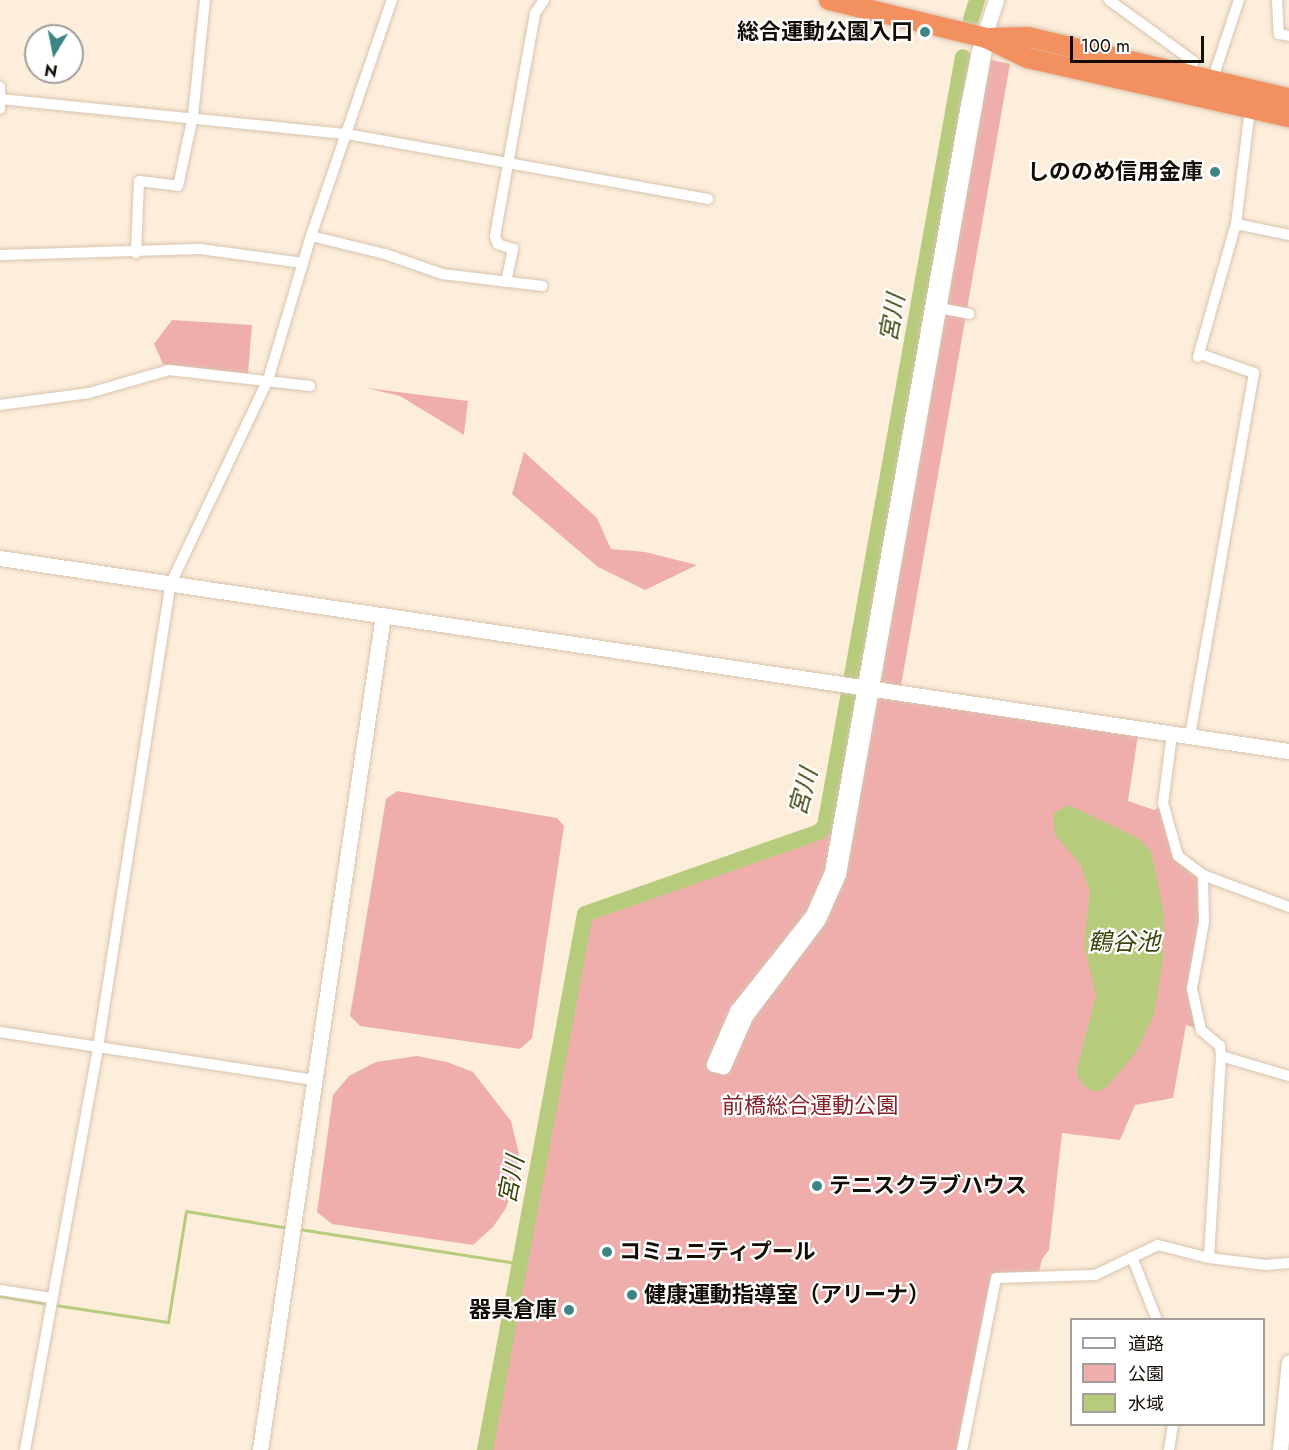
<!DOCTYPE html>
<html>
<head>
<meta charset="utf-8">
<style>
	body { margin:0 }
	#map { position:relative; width:1289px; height:1450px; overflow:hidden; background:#fdeedc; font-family:Jost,"Noto Sans JP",sans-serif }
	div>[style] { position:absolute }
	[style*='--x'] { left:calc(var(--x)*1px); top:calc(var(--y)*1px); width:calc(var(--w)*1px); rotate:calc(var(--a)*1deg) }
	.green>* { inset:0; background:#efaeac }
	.water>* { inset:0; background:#b7cb7d }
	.stream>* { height:3px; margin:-1.5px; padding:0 1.5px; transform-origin:1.5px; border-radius:1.5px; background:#b7cb7d }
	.river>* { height:16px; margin:-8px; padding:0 8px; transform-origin:8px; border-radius:8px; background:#b7cb7d }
	.roads { filter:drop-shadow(0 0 2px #d8c5af) drop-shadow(0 0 2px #d8c5af) }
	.street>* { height:10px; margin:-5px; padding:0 5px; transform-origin:5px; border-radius:5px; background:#fff }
	.secondary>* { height:15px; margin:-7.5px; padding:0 7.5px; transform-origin:7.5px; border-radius:7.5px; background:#fff }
	.highway>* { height:20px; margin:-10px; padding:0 10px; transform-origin:10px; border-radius:10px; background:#f39060 }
	.dots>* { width:16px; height:16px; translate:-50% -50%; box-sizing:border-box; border:3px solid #fff; border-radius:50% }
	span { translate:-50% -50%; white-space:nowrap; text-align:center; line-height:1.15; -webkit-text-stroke:4.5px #fff; paint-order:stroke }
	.poi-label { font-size:22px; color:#140d06; font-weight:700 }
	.right { translate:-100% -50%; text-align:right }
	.left { translate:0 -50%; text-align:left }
	.park-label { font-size:22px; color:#842028 }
	.water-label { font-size:24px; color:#3a450a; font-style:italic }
	.legend { position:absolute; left:1070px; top:1318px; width:195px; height:108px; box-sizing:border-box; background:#fff; border:2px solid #a19e9b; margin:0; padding:8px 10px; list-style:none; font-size:18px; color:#140d06 }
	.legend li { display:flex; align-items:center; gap:12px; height:30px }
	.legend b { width:30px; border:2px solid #a19e9b }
	.north { position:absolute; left:24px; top:24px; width:60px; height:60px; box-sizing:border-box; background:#fff; border:2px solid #a19e9b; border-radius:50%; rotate:190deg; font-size:16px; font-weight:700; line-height:24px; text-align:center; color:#140d06 }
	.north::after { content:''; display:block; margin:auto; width:21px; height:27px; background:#3d8584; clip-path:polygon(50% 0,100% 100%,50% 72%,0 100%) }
	.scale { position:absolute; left:1070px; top:36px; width:134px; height:27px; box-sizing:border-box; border:3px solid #140d06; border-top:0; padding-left:8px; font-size:18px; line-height:21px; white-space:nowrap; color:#140d06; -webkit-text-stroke:4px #fff; paint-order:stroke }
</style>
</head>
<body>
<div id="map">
	<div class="green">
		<i style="clip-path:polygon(968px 55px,1010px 64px,899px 697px,1138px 735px,1128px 801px,1154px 810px,1160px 807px,1176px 857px,1197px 875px,1199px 897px,1202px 922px,1196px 1028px,1186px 1025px,1173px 1098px,1135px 1105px,1120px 1140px,1062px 1133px,1049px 1250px,1042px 1259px,1038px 1276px,990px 1281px,957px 1450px,492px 1450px,588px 915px,830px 832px)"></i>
		<i style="clip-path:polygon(172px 320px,252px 325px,248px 374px,163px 364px,154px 344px)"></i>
		<i style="clip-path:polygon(367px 388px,468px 401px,464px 435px,400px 396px)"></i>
		<i style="clip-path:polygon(524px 452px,597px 518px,611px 549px,645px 552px,697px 565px,645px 590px,598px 567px,512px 494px)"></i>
		<i style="clip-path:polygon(397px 791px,557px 818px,564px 826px,532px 1038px,520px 1049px,360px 1026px,350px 1016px,386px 799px)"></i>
		<i style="clip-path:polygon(417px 1056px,447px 1062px,473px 1072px,511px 1121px,519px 1154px,515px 1183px,506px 1208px,493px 1227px,473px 1245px,332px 1224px,317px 1212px,333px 1095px,349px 1076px,376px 1062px)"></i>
	</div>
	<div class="water">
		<i style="clip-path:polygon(1069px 805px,1140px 839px,1151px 851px,1164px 914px,1163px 959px,1154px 1015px,1136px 1052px,1106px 1088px,1094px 1092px,1082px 1084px,1076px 1072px,1096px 995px,1084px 945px,1090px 891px,1080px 864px,1055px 835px,1053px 814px)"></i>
	</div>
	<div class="stream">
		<i style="--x:299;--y:1229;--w:226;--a:8.9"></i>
		<i style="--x:0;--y:1296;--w:50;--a:9.3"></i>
		<i style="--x:55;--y:1305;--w:114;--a:8.6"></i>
		<i style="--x:168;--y:1322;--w:112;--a:-80.8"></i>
		<i style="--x:186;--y:1211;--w:104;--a:9.4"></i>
	</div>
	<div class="river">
		<i style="--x:971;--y:19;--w:20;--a:-72"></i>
		<i style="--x:485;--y:1450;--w:545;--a:-79.43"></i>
		<i style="--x:585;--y:914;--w:248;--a:-19.3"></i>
		<i style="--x:819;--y:832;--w:8;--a:-45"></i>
		<i style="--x:825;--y:826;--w:781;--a:-79.83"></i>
	</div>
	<div class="roads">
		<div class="street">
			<i style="--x:1109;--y:0;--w:104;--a:36"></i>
			<i style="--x:1193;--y:61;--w:14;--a:102"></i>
			<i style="--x:1277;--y:0;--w:34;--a:87"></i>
			<i style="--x:1279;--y:34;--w:10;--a:11"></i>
			<i style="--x:1216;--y:69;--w:73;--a:-71.6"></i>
			<i style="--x:0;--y:87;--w:22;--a:90"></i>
			<i style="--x:0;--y:99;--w:349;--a:5.8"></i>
			<i style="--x:347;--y:134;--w:367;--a:10.2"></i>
			<i style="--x:1236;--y:224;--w:54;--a:11.7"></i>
			<i style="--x:311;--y:236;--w:76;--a:13.7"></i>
			<i style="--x:385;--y:254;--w:60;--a:19.3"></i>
			<i style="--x:442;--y:274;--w:101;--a:6.8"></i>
			<i style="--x:136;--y:253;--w:72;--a:-87.6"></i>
			<i style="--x:139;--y:181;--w:39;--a:7"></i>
			<i style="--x:178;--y:186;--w:72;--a:-77.9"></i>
			<i style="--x:193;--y:116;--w:117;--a:-84.1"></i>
			<i style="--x:0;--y:255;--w:200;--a:-1.7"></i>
			<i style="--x:200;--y:249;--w:104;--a:7.7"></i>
			<i style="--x:506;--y:282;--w:34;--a:-78"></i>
			<i style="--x:513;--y:249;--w:16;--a:-162"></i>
			<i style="--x:498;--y:244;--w:9;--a:-111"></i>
			<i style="--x:495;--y:236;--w:227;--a:-79.8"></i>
			<i style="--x:535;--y:13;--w:16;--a:-55"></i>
			<i style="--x:934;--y:307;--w:36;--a:11"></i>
			<i style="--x:1198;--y:357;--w:138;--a:-74.1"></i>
			<i style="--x:1236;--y:224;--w:117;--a:-83.1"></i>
			<i style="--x:0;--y:405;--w:90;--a:-7.7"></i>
			<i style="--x:89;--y:393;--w:83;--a:-16"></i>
			<i style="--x:169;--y:370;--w:142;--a:6.5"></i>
			<i style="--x:1172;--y:734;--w:70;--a:97.4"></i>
			<i style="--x:1163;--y:803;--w:55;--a:74.2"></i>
			<i style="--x:1178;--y:856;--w:31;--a:37"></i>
			<i style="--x:1203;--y:875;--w:92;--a:20.4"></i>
			<i style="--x:1190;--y:736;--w:369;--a:-80"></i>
			<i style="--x:1254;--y:373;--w:57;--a:-160.6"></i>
			<i style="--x:1203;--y:875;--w:47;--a:88.8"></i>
			<i style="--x:1204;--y:922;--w:68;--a:100.2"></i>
			<i style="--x:1192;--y:989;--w:42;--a:77.6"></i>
			<i style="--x:1201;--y:1030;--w:25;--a:40"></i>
			<i style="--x:1220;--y:1046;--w:10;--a:84"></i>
			<i style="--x:1221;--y:1056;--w:202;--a:93.4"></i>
			<i style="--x:0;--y:1032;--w:316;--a:8.7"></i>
			<i style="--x:1221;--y:1056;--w:71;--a:16.4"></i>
			<i style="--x:1132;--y:1257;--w:68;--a:68.4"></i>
			<i style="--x:0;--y:1290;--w:52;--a:8.9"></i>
			<i style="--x:25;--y:1450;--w:410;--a:-79.7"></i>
			<i style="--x:98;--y:1047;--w:470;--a:-81.1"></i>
			<i style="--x:171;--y:583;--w:225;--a:-64.5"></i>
			<i style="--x:268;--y:380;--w:150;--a:-73.4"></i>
			<i style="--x:311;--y:236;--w:250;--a:-71.1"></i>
			<i style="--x:962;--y:1450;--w:175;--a:-78.8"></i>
			<i style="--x:996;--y:1278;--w:99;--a:-1.7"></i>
			<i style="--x:1095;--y:1275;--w:70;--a:-25.5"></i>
			<i style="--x:1158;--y:1245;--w:53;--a:14.3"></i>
			<i style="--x:1209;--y:1258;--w:57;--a:7"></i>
			<i style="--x:1266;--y:1265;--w:23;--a:-5"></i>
			<i style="--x:1169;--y:1450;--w:26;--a:-81"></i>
		</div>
		<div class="secondary">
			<i style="--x:986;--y:38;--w:849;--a:100.04"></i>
			<i style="--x:838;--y:874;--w:49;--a:114"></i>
			<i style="--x:818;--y:919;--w:121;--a:127"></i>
			<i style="--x:745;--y:1016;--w:55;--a:113.7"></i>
			<i style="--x:723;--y:1066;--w:9;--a:-167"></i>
			<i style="--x:714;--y:1064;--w:58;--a:-66.5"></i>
			<i style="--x:737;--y:1011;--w:122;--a:-51.6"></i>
			<i style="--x:813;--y:915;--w:47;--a:-66.2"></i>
			<i style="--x:832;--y:872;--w:779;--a:-79.95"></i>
			<i style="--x:968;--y:105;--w:55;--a:-78.5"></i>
			<i style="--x:979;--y:51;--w:54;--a:-71.6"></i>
			<i style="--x:0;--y:558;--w:1303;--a:8.52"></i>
			<i style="--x:260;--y:1450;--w:844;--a:-81.62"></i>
			<i style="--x:1280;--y:1450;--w:88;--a:-84.2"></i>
		</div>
		<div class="highway">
			<i style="--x:829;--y:0;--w:162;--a:13.6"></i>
			<i style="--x:986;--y:38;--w:42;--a:-1.4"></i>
			<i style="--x:1028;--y:37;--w:268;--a:13.2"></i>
			<i style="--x:988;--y:39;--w:43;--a:26"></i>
			<i style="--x:1027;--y:58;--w:269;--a:12.7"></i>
		</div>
	</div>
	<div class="dots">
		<i style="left:925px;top:32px;background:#3d8584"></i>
		<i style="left:1215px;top:172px;background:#3d8584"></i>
		<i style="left:817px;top:1186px;background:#3d8584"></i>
		<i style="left:607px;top:1252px;background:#3d8584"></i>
		<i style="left:632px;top:1295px;background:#3d8584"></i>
		<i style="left:569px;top:1310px;background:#3d8584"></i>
	</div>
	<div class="poi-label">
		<span class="right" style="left:913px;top:32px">総合運動公園入口</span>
		<span class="right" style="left:1203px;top:172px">しののめ信用金庫</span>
		<span class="left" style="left:829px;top:1186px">テニスクラブハウス</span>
		<span class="left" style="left:619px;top:1252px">コミュニティプール</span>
		<span class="left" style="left:644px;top:1295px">健康運動指導室（アリーナ）</span>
		<span class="right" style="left:557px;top:1310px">器具倉庫</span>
	</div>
	<div class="park-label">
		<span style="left:810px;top:1106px">前橋総合運動公園</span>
	</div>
	<div class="water-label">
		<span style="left:892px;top:318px;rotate:-80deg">宮川</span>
		<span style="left:803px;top:792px;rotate:-75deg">宮川</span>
		<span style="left:1124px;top:942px">鶴谷池</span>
		<span style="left:511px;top:1180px;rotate:-79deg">宮川</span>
	</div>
	<ul class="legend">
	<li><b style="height:8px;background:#fff"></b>道路</li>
	<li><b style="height:16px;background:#efaeac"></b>公園</li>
	<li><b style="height:16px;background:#b7cb7d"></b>水域</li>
	</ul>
	<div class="north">N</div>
	<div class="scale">100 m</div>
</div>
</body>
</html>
